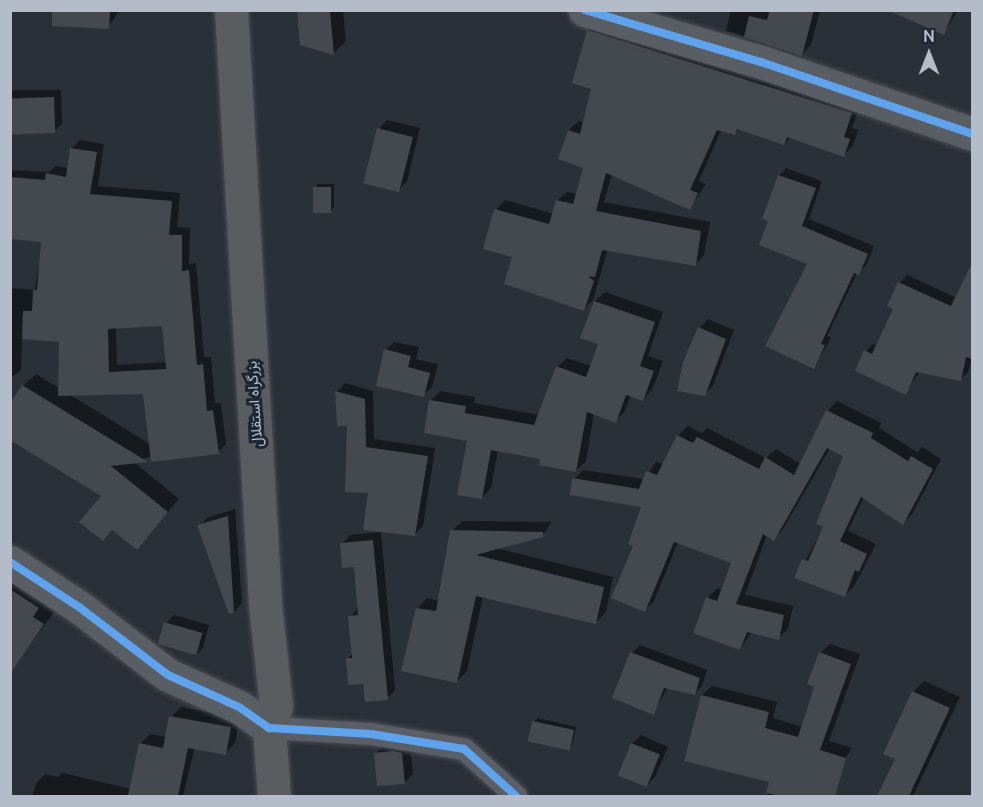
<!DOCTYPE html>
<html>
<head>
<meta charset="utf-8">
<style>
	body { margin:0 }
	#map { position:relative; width:983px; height:807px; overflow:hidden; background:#2a3038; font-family:Ubuntu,Vazirmatn,sans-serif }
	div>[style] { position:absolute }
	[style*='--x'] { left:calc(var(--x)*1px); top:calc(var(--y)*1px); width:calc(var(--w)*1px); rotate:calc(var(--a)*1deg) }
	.shadow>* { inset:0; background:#0007 }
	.building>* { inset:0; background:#444950; transform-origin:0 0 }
	.roads { filter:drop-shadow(0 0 2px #484c53) drop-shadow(0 0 2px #484c53) }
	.street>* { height:22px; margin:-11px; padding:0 11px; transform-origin:11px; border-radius:11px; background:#5a5e66 }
	.secondary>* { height:33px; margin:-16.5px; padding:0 16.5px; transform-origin:16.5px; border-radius:16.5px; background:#595d64 }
	.highway>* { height:33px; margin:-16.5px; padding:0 16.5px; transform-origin:16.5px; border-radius:16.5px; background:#5a5d60 }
	.cycleway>* { height:8px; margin:-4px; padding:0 4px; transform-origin:4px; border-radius:4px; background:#60a3ed }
	span { translate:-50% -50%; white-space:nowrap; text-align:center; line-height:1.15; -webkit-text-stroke:6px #1d2633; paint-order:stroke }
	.street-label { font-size:15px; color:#b4bcc9 }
	.frame { position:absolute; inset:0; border:12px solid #b4bcc9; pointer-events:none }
	.north { position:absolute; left:899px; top:24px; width:60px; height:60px; -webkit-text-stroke:4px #1d2633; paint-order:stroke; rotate:0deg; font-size:16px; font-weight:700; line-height:24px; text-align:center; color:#b4bcc9 }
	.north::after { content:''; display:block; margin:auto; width:21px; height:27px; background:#b4bcc9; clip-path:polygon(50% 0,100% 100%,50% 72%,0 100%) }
</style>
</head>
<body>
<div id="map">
	<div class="shadow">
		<i style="clip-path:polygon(70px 10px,120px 10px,108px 27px)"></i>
		<i style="clip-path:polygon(298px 10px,343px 10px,346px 41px,333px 54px)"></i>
		<i style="clip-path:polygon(731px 10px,820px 10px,811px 45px,802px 54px,726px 31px)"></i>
		<i style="clip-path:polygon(910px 10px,958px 10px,944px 33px)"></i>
		<i style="clip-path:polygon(597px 22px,861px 104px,852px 128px,858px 130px,853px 146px,844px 155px,791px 136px,784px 144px,740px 128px,734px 134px,721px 130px,699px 181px,706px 184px,689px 209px,612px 174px,604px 202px,710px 222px,704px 255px,695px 265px,608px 249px,593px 300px,584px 309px,514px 256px,496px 210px,505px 200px,554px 214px,557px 201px,567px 192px,577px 194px,584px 167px,560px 158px,569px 130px,579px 121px,584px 123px,593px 88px,588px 31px)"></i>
		<i style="clip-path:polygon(10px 90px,61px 90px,62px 124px,54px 131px,10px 130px)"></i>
		<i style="clip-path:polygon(387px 120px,420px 128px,407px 181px,399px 190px,379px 129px)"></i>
		<i style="clip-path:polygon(evenodd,80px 140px,104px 144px,98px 186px,180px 193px,177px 227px,190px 228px,189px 264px,196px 263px,204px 357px,211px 357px,215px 403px,221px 403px,226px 444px,218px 452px,152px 456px,134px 462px,179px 499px,137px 548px,23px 386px,36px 374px,59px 388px,60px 340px,22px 338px,21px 370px,10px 378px,10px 288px,35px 290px,43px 241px,10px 238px,10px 170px,49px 172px,55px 166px,69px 168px,72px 148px,80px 140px,164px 325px,167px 362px,117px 365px,116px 327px,164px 325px,80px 140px,144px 393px,150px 444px,69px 394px,144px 393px)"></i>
		<i style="clip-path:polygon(786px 168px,822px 181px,809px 219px,874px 246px,866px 266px,857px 273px,827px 336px,831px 338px,814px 367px,809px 263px,770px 220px,779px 176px)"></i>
		<i style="clip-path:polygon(318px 184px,334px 184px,334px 207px,330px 211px,315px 188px)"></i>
		<i style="clip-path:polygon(972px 273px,972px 358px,968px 372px,960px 380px,920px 371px,905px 393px,866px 351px,873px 344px,877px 346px,895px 308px,900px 283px,907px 275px,957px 298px)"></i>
		<i style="clip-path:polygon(605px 292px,663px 312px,648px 356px,663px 361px,652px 390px,642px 400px,631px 395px,625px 411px,615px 421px,594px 413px,586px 461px,576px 471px,542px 458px,498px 450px,491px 488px,481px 498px,468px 439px,430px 401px,440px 391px,475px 397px,474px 403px,539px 415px,557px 367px,567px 358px,591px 366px,600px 343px,595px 301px)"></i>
		<i style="clip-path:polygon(708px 319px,734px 330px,713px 386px,704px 394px,685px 362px,700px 328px)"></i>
		<i style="clip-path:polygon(394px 342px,419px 347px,416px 359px,438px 364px,432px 387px,424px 395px,386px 350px)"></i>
		<i style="clip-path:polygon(345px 383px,373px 391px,374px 439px,435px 448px,423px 526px,414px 535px,370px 492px,348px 424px,338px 424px,337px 392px)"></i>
		<i style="clip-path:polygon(837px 401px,881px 423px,879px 428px,917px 452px,922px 447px,941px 459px,912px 514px,903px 523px,864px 497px,848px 531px,876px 544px,854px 586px,844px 596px,796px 577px,825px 526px,845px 455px,830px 448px,783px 529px,774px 539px,767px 535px,745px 595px,793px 606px,788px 629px,778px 638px,752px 632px,740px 649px,708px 598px,717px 588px,722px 590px,733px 562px,678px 542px,654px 601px,645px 610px,635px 545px,643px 506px,574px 479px,583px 470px,644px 479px,656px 462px,664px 464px,678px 436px,687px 426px,702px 433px,707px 428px,766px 458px,776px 449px,801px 464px,828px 411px)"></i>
		<i style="clip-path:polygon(235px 509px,242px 603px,234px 612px,199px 526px,207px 518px)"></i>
		<i style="clip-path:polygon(462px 521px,552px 522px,542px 536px,496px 548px,613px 577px,606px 612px,596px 622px,483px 596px,467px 671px,457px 681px,417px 609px,427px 598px,439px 601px,452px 531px)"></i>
		<i style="clip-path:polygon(381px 532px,395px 690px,387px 698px,365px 682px,347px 659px,353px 653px,350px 617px,358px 608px,355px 565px,342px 544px,350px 535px)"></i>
		<i style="clip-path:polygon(10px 569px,55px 611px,10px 671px)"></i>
		<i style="clip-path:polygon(174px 615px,209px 625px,203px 648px,195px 656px,166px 623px)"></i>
		<i style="clip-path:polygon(830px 644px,860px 654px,829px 741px,852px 748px,820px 796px,767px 796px,771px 781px,702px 695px,712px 686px,777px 702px,773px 718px,803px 727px,816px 686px,820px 653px)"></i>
		<i style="clip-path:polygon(640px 645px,707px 670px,702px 686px,694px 694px,668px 687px,653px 713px,632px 653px)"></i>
		<i style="clip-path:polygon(924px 681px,960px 697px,913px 796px,878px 796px,897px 758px,913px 692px)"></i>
		<i style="clip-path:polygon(181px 707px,240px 718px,235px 743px,225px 753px,195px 747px,183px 796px,32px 796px,36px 784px,45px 774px,58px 777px,63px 773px,131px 789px,140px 744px,150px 734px,167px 737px,171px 717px)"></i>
		<i style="clip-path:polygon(538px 718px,576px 727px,572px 745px,568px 749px,534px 722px)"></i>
		<i style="clip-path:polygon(641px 735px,668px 747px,655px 777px,646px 786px,632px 744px)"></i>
		<i style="clip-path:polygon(384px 745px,410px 745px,413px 774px,404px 783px,375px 754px)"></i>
	</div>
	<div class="building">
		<i style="clip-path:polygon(52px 10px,110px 10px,109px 29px,52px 26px)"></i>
		<i style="clip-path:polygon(297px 10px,330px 10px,334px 55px,300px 45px)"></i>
		<i style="clip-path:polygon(770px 10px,814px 10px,802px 56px,744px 37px,749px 16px,767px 20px)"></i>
		<i style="clip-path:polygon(887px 10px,954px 10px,944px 35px)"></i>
		<i style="clip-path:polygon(587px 30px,852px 113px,844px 137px,850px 139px,844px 157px,787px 137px,784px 145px,737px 129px,735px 135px,717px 130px,690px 190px,698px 193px,690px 210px,606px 173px,596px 211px,701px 231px,696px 266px,602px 250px,595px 277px,588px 276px,594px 281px,584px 311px,504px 284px,512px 257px,483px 249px,494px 209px,549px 224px,556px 200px,573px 204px,583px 168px,558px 159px,568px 130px,580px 134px,591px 89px,572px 83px)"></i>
		<i style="left:54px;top:97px;width:36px;height:44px;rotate:88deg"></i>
		<i style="left:377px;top:128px;width:37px;height:57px;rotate:14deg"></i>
		<i style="clip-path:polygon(evenodd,70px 148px,97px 152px,90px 194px,172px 201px,169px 235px,182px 235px,182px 271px,189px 270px,197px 365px,203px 364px,207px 411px,213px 410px,219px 454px,151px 462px,143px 394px,58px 396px,59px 342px,22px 339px,23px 311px,32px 311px,33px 290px,37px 290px,41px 242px,10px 239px,10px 177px,45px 180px,46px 173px,66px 177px,70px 148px,162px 326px,166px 369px,109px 372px,108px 329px,162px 326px)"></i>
		<i style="clip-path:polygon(778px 175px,816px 188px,802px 226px,868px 254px,859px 275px,854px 273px,821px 344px,825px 345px,814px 369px,765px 346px,807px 264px,759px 245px,768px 221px,762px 219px)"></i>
		<i style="left:313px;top:187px;width:18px;height:26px"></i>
		<i style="clip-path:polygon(972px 263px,972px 359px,966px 357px,961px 381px,916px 372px,906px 395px,855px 371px,864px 350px,872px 354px,893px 309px,887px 306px,898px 282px,951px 306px)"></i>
		<i style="clip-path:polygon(594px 301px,655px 322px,640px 366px,654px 371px,643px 401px,626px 395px,616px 423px,587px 412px,576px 472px,539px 465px,540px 459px,491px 450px,482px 499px,457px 495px,467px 441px,424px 433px,429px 400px,466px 406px,465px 413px,534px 425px,556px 366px,586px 377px,598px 344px,580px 338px)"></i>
		<i style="clip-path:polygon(698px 327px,726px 339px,705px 396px,677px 391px,683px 362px)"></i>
		<i style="clip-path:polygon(384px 349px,411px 356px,408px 367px,430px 373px,424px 397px,376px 386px)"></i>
		<i style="clip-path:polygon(22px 385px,148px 462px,111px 466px,168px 512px,137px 550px,112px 530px,103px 541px,79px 522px,101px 496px,10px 440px,10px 404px)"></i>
		<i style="clip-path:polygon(335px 391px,365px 399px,366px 447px,428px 456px,415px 536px,363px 530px,368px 493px,345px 492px,347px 426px,337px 426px)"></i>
		<i style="clip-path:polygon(826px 410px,873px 433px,871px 438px,908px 461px,911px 456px,933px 469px,903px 525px,861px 497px,840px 541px,867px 554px,859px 572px,855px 570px,845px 597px,794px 578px,802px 559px,808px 561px,823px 527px,816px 524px,843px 456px,827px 448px,774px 541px,763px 534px,736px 604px,784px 615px,779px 640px,747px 632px,740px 650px,693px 633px,706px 597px,717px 601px,731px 563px,674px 542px,645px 612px,611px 598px,633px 546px,628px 544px,641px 507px,570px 495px,572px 478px,639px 489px,646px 471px,657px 475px,677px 435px,693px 443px,697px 437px,759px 469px,765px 457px,794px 475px)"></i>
		<i style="clip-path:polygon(228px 516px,234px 613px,229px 614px,197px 525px)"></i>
		<i style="clip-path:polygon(450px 530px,543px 532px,543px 537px,476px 555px,604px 587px,596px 624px,476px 596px,457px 683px,401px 671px,416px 608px,436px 611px)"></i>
		<i style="clip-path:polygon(373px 540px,388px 700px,365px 702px,363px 684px,348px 685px,346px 658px,352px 658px,348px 616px,358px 615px,354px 567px,342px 568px,340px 543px)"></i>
		<i style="clip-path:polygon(10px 589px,39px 608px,33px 617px,44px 624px,10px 674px)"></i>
		<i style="left:164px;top:622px;width:40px;height:23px;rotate:16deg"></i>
		<i style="clip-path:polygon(630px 652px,700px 678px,695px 695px,664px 688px,654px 715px,612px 698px)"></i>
		<i style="clip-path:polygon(819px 652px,851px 664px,820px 750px,846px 758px,835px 796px,780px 796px,766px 793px,769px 782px,684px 761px,701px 695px,769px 712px,765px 728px,798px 737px,814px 687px,807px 684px)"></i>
		<i style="clip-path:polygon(912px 691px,950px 708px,909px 796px,877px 796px,895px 759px,883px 754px)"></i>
		<i style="clip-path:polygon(169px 716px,231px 727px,226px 755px,188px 748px,178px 796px,128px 796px,139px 743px,163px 748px)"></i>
		<i style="left:532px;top:721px;width:43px;height:21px;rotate:12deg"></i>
		<i style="left:631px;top:743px;width:31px;height:35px;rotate:22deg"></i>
		<i style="clip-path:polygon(393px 751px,402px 753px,405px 784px,377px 786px,374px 753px)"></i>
	</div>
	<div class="roads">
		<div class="street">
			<i style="--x:269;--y:728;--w:102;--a:3.4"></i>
			<i style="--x:371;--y:734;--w:94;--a:9.2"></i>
			<i style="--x:464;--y:749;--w:70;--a:42.1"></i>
		</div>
		<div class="secondary">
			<i style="--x:585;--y:10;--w:184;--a:16.5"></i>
			<i style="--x:761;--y:62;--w:223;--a:18.8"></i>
			<i style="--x:10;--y:562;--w:82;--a:33.1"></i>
			<i style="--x:79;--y:607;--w:112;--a:37.4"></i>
			<i style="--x:168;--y:675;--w:78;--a:24.3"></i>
			<i style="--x:239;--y:707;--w:37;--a:35"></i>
		</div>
		<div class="highway">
			<i style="--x:231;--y:10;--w:595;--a:86.72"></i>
			<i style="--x:265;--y:604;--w:103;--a:83.8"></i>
			<i style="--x:276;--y:706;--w:23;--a:108"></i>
			<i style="--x:269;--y:728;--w:68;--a:85.8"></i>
		</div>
	</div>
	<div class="cycleway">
		<i style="--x:585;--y:10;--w:184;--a:16.5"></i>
		<i style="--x:761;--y:62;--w:223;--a:18.8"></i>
		<i style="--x:10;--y:562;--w:82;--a:33.1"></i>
		<i style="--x:79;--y:607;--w:112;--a:37.4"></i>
		<i style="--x:168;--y:675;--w:78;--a:24.3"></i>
		<i style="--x:239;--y:707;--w:37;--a:35"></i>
		<i style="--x:269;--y:728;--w:102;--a:3.4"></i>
		<i style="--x:371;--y:734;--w:94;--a:9.2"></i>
		<i style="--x:464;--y:749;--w:70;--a:42.1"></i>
	</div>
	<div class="street-label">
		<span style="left:254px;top:404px;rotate:-94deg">بزرگراه استقلال</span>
	</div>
	<div class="frame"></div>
	<div class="north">N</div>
</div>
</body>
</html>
